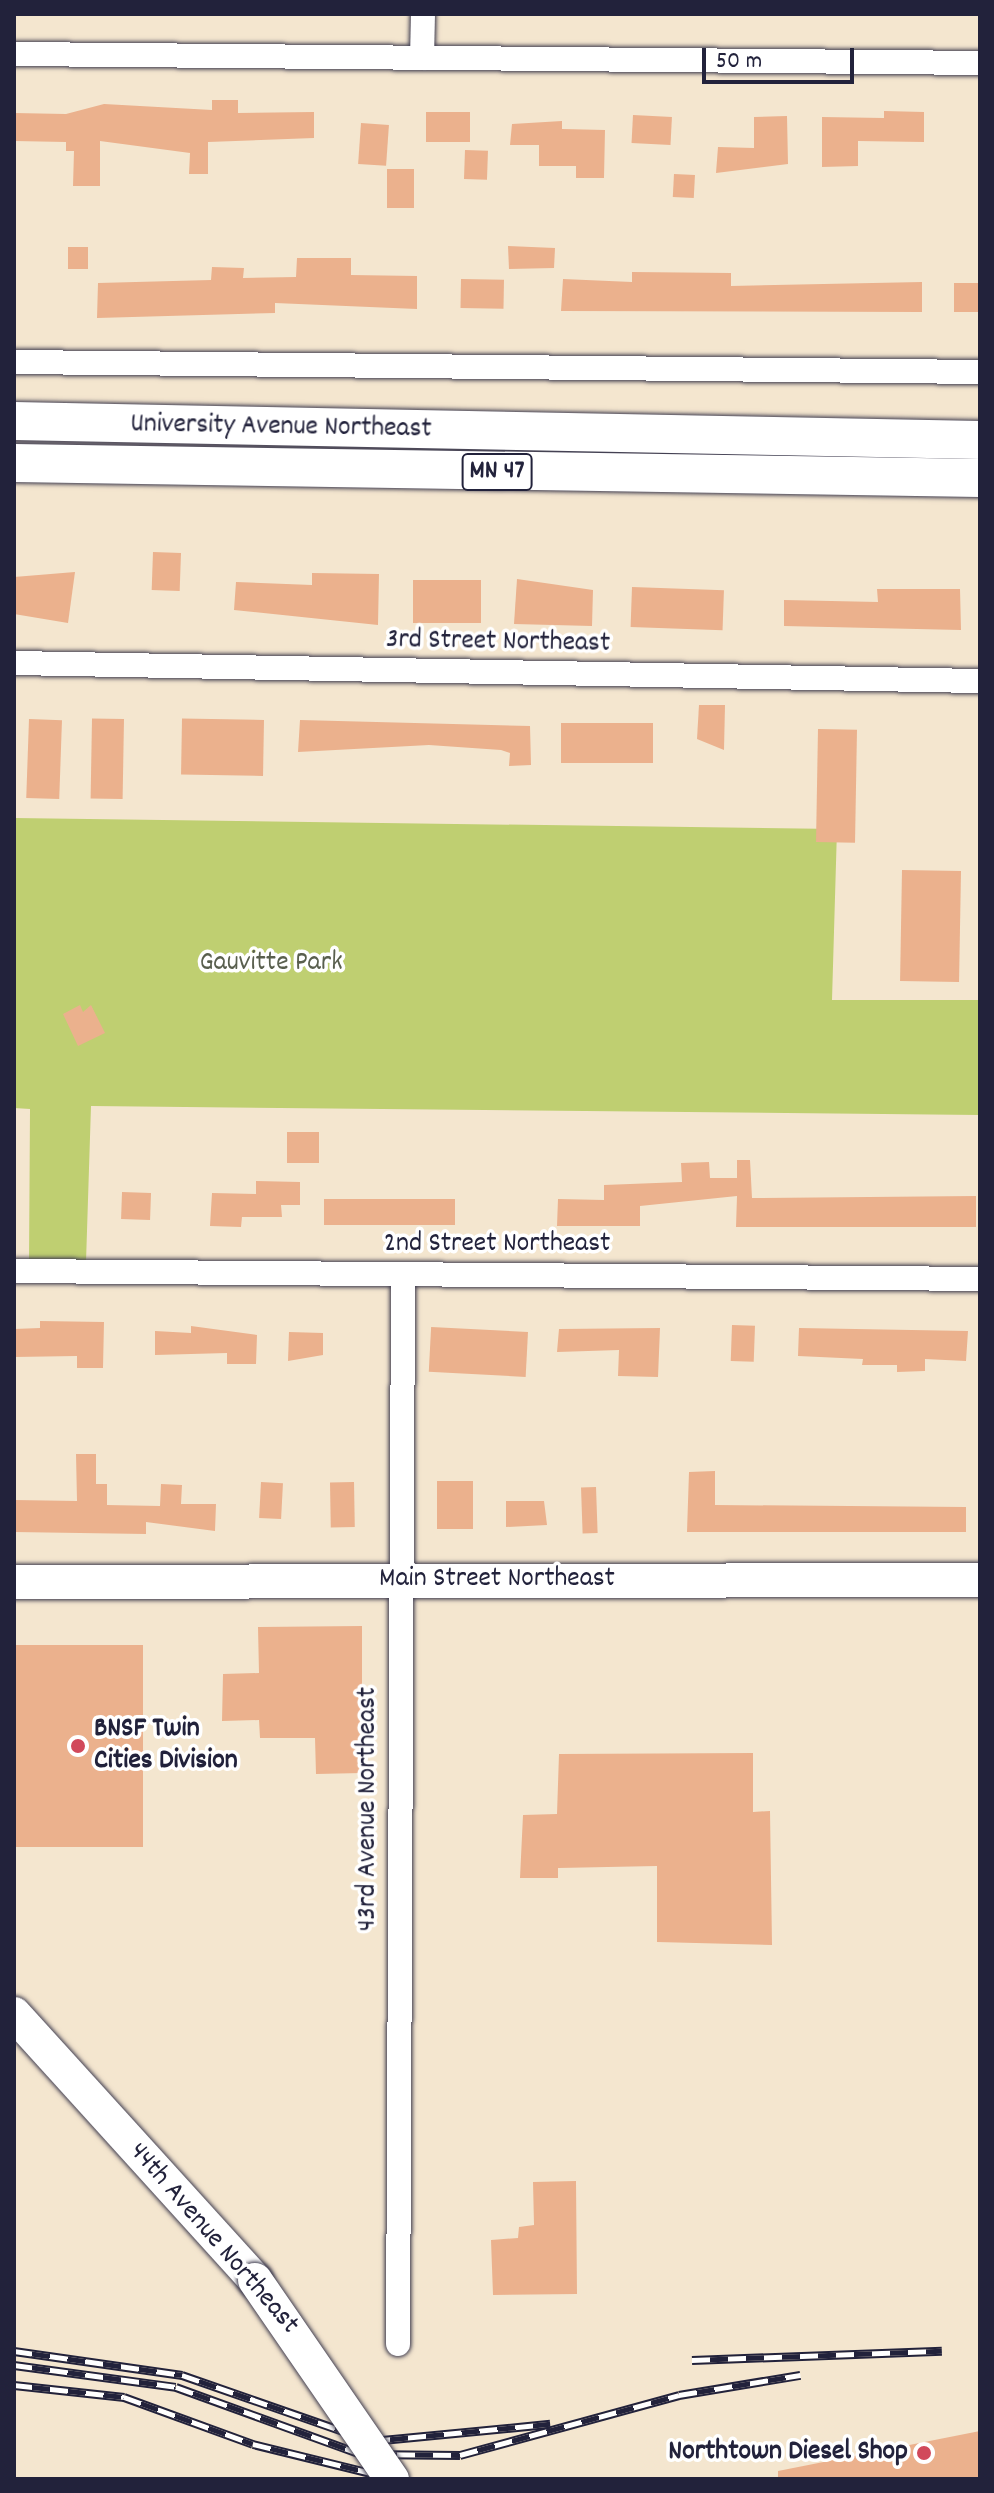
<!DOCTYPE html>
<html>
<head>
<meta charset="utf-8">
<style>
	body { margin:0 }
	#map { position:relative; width:994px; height:2493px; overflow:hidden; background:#f4e6cf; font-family:Dekko,sans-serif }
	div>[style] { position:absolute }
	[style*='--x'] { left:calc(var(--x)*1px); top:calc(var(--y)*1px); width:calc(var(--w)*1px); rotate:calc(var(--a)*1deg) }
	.green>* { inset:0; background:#bfcf71 }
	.building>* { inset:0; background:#ebb18d; transform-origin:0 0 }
	.roads { filter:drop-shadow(0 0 2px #423f51) drop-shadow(0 0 2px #423f51) }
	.street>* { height:24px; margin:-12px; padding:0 12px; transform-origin:12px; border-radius:12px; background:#fff }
	.secondary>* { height:34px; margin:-17px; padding:0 17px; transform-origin:17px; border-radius:17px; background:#fff }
	.primary>* { height:38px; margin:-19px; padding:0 19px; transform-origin:19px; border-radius:19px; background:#fff }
	.rail>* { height:9px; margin-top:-4.5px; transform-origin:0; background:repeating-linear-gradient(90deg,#fff 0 18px,#22223b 0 36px); box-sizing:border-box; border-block:2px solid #22223b }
	.bridges { filter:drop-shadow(0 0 2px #423f51) drop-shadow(0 0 2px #423f51) }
	.secondary-bridge>* { height:34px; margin:-17px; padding:0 17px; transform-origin:17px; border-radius:17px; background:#fff }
	.dots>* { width:22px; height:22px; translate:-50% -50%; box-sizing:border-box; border:4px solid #fff; border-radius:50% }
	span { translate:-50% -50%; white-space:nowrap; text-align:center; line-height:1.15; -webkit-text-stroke:7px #fff; paint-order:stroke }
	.shield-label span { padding:2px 6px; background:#fff; border:2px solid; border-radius:6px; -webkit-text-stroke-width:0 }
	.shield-label { font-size:26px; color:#22223b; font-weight:700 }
	.street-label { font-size:28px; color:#22223b }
	.park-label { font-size:28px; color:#595f4e }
	.poi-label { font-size:28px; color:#22223b; font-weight:700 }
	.left { translate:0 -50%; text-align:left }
	.right { translate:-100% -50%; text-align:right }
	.frame { position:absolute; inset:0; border:16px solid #22223b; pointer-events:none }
	.scale { position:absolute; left:702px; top:48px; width:152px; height:36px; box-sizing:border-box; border:4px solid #22223b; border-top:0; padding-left:10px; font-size:24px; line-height:28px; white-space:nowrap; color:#22223b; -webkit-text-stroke:6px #fff; paint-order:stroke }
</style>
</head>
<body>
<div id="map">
	<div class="green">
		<i style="clip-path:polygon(14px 818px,837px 829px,832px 1000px,980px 1000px,980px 1115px,91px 1106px,86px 1262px,29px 1262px,30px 1109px,14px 1108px)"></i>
	</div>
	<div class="building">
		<i style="clip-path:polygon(212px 100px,238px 100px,238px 113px,314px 112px,314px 138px,208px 142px,208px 174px,189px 174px,190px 153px,100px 141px,100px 186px,73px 186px,74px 151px,66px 151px,66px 142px,14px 141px,14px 113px,66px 114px,104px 104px,212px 110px)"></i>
		<i style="clip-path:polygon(884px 111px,924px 112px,924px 142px,858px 141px,858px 166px,822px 167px,822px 117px,884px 118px)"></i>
		<i style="left:426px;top:112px;width:44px;height:30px"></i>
		<i style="left:633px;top:115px;width:39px;height:28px;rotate:3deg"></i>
		<i style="clip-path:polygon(787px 116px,788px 164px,716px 173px,718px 147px,754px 148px,754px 117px)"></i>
		<i style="clip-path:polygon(562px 121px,562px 129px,605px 130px,604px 178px,576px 178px,576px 166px,539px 166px,539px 145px,510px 145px,512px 124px)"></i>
		<i style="left:361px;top:123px;width:28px;height:41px;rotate:4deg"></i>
		<i style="left:465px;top:150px;width:23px;height:29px;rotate:2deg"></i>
		<i style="left:387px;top:169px;width:27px;height:39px"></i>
		<i style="left:674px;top:174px;width:21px;height:23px;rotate:3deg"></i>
		<i style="clip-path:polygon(508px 246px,555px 248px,554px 268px,509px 269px)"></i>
		<i style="left:68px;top:247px;width:20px;height:22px"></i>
		<i style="clip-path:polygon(297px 258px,351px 258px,351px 275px,417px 276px,417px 309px,275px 303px,275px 313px,97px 318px,98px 283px,211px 280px,212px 267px,244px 268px,243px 278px,296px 277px)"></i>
		<i style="clip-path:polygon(632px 272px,731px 273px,731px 286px,922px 282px,922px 312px,561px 311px,563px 279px,632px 282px)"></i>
		<i style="left:461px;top:279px;width:43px;height:29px;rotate:1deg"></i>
		<i style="left:980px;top:283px;width:29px;height:26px;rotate:90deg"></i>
		<i style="left:153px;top:552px;width:28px;height:38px;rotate:2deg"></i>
		<i style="clip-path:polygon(75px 572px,68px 623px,14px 614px,14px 577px)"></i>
		<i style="clip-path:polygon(312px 573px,379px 574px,378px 625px,234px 610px,236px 582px,312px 585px)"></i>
		<i style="clip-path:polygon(517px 579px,593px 590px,592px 626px,514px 624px)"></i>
		<i style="left:413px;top:580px;width:68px;height:43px"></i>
		<i style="left:632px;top:587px;width:92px;height:40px;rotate:2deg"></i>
		<i style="clip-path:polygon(877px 589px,960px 589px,961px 630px,784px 626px,784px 600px,878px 602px)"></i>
		<i style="clip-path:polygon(699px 705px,725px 705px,724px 750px,697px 739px)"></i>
		<i style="left:29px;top:719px;width:33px;height:79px;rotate:2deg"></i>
		<i style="left:124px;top:719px;width:80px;height:32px;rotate:91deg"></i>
		<i style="left:264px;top:720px;width:56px;height:82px;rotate:91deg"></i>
		<i style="clip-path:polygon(300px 720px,530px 726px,531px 765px,509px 766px,510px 753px,501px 750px,429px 745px,298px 752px)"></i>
		<i style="left:561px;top:723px;width:92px;height:40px"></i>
		<i style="left:818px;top:729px;width:39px;height:113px;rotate:1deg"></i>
		<i style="left:902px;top:870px;width:59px;height:111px;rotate:1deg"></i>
		<i style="clip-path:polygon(80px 1005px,83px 1012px,91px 1005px,105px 1033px,78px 1046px,63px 1014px)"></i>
		<i style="left:287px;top:1132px;width:32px;height:31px"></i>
		<i style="clip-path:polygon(737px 1160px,750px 1160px,752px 1198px,976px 1196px,976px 1227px,736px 1227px,737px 1196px,640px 1206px,640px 1226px,557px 1226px,558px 1199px,604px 1200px,604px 1185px,682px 1182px,681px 1163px,709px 1162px,710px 1178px,737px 1178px)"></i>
		<i style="clip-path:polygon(256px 1181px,300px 1182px,300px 1205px,281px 1205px,282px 1217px,242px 1217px,241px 1227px,210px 1226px,212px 1193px,256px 1194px)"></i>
		<i style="left:151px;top:1193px;width:27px;height:29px;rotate:92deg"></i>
		<i style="left:324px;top:1199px;width:131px;height:26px"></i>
		<i style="clip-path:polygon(40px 1321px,104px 1322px,103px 1368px,77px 1368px,77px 1356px,14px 1357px,14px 1329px,40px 1328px)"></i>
		<i style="left:732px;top:1325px;width:23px;height:36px;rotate:2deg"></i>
		<i style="clip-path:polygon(191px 1326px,257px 1335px,256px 1364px,227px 1364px,227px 1353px,155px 1355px,155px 1331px,191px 1333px)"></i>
		<i style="clip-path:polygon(660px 1328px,658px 1377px,618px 1376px,619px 1350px,557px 1352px,559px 1329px)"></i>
		<i style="clip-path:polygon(799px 1328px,968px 1331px,966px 1361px,925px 1359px,925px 1371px,897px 1372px,897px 1365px,862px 1365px,863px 1359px,798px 1356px)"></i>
		<i style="clip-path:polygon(289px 1332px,323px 1333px,323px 1355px,288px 1361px)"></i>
		<i style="left:528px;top:1332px;width:45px;height:97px;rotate:93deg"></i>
		<i style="clip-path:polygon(76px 1454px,96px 1454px,96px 1484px,107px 1484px,107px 1505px,160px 1506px,161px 1484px,182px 1485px,181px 1504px,216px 1504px,215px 1531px,146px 1522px,146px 1534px,14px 1532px,14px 1500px,77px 1501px)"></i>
		<i style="clip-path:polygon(715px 1471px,715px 1505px,966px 1507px,966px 1532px,687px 1532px,689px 1472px)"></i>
		<i style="left:473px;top:1481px;width:48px;height:36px;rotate:90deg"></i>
		<i style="left:261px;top:1482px;width:22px;height:36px;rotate:3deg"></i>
		<i style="left:354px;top:1482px;width:45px;height:24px;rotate:89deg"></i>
		<i style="left:596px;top:1487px;width:46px;height:15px;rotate:88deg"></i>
		<i style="clip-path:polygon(506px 1501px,544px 1501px,547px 1525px,506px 1527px)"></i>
		<i style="clip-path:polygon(362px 1626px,362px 1773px,316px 1774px,315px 1738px,260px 1738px,259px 1720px,222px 1721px,223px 1674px,259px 1673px,258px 1627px)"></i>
		<i style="left:14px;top:1645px;width:129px;height:202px"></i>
		<i style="clip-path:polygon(753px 1753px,753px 1812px,770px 1811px,772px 1945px,657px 1942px,657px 1866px,558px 1868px,558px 1878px,520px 1878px,523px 1815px,557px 1814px,559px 1754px)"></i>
		<i style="clip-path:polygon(576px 2181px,577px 2294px,493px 2295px,491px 2240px,518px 2238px,519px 2227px,534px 2225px,533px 2182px)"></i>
		<i style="clip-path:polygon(980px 2431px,980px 2479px,778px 2479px,778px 2471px)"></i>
	</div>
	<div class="roads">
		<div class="street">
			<i style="--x:14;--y:54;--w:966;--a:0.53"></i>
			<i style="--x:422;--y:58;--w:44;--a:-88.7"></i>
			<i style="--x:14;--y:362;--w:966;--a:0.59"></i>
			<i style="--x:14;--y:663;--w:966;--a:1.07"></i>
			<i style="--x:14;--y:1271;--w:966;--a:0.47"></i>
			<i style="--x:398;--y:2344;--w:1070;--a:-89.73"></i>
		</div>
		<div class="secondary">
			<i style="--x:14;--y:1582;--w:966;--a:-0.12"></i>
			<i style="--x:14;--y:2014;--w:359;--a:47.8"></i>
		</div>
		<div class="primary">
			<i style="--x:14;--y:421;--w:966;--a:1.13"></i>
			<i style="--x:14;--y:463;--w:966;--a:0.89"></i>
		</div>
	</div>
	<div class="rail">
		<i style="--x:14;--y:2351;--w:170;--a:8.1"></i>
		<i style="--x:182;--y:2375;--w:201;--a:19.2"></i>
		<i style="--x:372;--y:2441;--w:179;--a:-5.5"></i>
		<i style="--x:692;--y:2360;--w:250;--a:-2.1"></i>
		<i style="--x:14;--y:2365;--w:163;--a:7.7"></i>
		<i style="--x:176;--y:2387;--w:197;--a:19.9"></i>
		<i style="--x:361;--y:2454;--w:99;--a:0.6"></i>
		<i style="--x:460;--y:2455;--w:227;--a:-15.3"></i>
		<i style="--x:679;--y:2395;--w:123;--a:-9.4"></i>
		<i style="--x:14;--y:2385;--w:111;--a:6.2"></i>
		<i style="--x:124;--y:2397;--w:137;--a:20"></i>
		<i style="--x:253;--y:2444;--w:130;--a:13.8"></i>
	</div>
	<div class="bridges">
		<div class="secondary-bridge">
			<i style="--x:255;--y:2280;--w:242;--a:55.5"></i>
		</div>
	</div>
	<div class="dots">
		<i style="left:78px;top:1746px;background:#d1495b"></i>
		<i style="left:924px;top:2453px;background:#d1495b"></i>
	</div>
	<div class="shield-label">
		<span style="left:497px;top:472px">MN 47</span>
	</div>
	<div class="street-label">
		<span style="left:281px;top:428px;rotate:1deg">University Avenue Northeast</span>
		<span style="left:498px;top:643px;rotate:1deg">3rd Street Northeast</span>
		<span style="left:497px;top:1245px">2nd Street Northeast</span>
		<span style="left:497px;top:1580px">Main Street Northeast</span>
		<span style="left:369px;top:1809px;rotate:-90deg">43rd Avenue Northeast</span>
		<span style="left:213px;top:2239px;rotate:49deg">44th Avenue Northeast</span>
	</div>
	<div class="park-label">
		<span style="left:271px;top:964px">Gauvitte Park</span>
	</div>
	<div class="poi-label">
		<span class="left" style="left:94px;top:1746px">BNSF Twin<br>Cities Division</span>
		<span class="right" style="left:908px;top:2453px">Northtown Diesel Shop</span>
	</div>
	<div class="frame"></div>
	<div class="scale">50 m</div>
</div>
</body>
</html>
